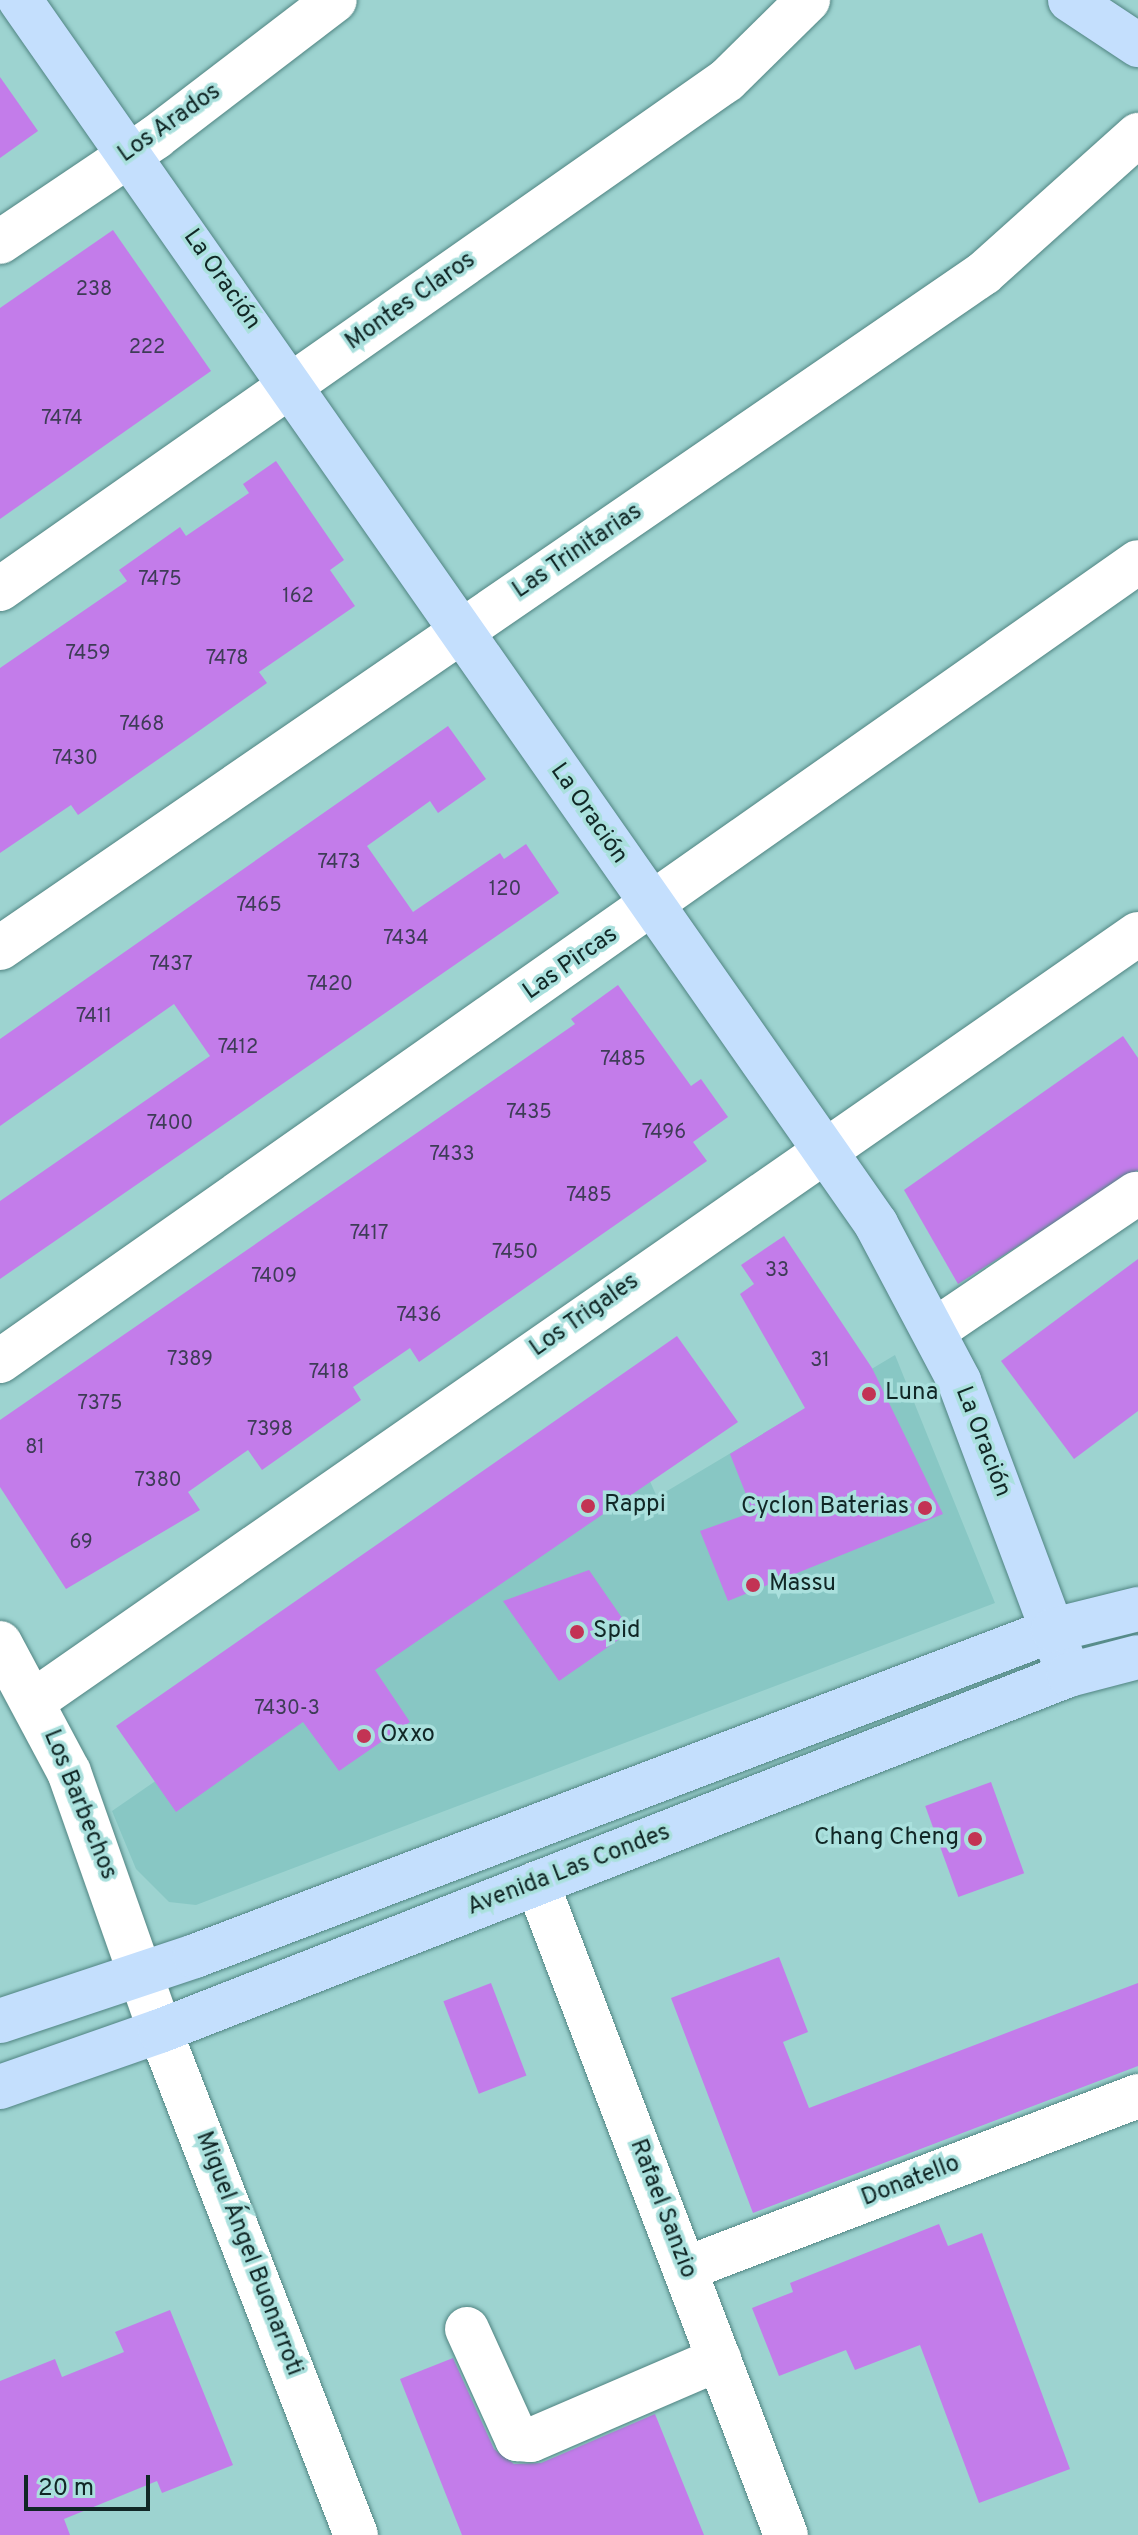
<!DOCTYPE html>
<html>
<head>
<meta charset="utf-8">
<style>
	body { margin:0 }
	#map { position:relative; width:1138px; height:2535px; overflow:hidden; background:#9dd3d0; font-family:Overpass,sans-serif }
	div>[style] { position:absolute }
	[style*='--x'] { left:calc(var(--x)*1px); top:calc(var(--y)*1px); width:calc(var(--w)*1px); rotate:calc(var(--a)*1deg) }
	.built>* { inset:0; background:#88c7c4 }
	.building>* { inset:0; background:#c37cea; transform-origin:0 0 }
	.roads { filter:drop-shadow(0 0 2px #508482) drop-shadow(0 0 2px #508482) }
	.minor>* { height:44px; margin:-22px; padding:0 22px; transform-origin:22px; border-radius:22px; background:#fff }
	.major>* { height:44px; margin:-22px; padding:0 22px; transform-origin:22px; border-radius:22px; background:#c4dffd }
	.dots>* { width:22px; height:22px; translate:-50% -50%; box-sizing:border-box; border:4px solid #aae0dd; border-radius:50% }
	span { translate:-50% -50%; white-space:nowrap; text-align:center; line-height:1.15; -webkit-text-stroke:7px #aae0dd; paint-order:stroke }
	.number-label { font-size:20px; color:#3e3c57 }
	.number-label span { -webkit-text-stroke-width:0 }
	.street-label { font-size:24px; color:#112726 }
	.poi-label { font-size:24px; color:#112726 }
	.left { translate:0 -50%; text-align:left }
	.right { translate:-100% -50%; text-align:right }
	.scale { position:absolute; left:24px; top:2475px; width:126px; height:36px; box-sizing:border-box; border:4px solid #112726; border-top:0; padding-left:10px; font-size:24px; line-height:28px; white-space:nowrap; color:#112726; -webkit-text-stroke:6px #aae0dd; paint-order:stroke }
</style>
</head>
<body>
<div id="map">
	<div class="built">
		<i style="clip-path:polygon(895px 1355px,995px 1603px,196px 1905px,169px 1902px,136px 1869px,112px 1811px,636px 1450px,657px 1497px)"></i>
	</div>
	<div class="building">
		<i style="clip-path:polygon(0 77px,38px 131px,0 158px)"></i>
		<i style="clip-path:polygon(113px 230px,211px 371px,0 519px,0 308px)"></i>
		<i style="clip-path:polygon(276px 461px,344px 560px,330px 570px,355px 606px,259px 672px,267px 683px,186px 740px,78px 815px,71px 805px,0 853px,0 668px,127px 581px,119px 570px,180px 527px,186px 536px,249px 493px,243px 484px)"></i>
		<i style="clip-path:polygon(448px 726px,486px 779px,438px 813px,430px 801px,367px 846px,413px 912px,500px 853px,504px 859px,526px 844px,559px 893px,0 1279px,0 1201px,210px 1056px,174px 1004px,0 1126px,0 1039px)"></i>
		<i style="clip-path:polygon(618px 985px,691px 1086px,701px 1079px,728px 1117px,693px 1142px,707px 1161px,419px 1362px,410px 1348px,353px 1387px,361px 1400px,262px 1470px,248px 1450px,188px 1492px,200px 1510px,66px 1589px,0 1487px,0 1420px,575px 1024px,571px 1019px)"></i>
		<i style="clip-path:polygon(1123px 1036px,1138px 1058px,1138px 1170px,958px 1284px,904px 1190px)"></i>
		<i style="clip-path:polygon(784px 1236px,872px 1368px,943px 1514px,728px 1601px,700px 1531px,753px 1512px,730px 1454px,805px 1408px,740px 1294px,754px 1284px,741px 1265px)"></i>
		<i style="clip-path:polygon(1138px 1259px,1138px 1411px,1074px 1459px,1001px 1361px)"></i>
		<i style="clip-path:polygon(677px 1336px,738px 1422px,375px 1670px,410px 1722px,339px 1771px,303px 1722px,176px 1812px,116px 1726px)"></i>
		<i style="clip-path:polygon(589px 1570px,631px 1631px,559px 1681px,503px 1601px)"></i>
		<i style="left:991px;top:1782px;width:97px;height:70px;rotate:70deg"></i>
		<i style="clip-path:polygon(779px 1957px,808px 2032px,783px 2042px,809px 2108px,1138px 1983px,1138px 2066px,753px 2213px,671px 1998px)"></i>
		<i style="left:491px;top:1983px;width:99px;height:51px;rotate:69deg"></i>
		<i style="clip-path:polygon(939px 2224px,948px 2246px,982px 2233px,1070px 2469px,979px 2503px,920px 2345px,855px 2370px,846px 2350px,779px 2376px,752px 2308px,793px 2292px,790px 2283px)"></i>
		<i style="clip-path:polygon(170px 2310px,233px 2465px,162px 2493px,157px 2481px,64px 2519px,70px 2535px,0 2535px,0 2381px,55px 2359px,62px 2377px,124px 2352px,115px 2332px)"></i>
		<i style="clip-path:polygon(453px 2358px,494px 2449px,514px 2464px,541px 2463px,655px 2414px,704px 2535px,462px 2535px,400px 2379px)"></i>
	</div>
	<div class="roads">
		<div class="minor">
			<i style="--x:0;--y:242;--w:188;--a:-33.9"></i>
			<i style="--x:156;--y:137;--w:225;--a:-37.4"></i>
			<i style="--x:0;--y:589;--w:887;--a:-35"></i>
			<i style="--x:727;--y:80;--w:114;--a:-44.6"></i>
			<i style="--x:0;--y:948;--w:1193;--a:-34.45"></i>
			<i style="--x:984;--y:273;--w:207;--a:-41.9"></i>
			<i style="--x:935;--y:1330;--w:243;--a:-34.1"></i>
			<i style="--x:0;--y:1361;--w:1390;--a:-35.07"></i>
			<i style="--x:0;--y:1643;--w:146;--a:61.9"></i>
			<i style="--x:69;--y:1772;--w:275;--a:70.6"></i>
			<i style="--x:160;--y:2031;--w:541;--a:68.75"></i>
			<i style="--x:35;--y:1700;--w:1343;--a:-34.78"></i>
			<i style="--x:537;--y:1883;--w:698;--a:69.1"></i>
			<i style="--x:685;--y:2269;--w:485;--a:-20.9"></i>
			<i style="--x:467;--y:2329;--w:121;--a:65.6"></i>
			<i style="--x:517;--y:2439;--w:14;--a:4"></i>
			<i style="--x:531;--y:2440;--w:205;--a:-23.3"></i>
		</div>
		<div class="major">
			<i style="--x:20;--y:0;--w:1494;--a:55.03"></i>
			<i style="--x:876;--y:1224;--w:178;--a:62.1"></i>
			<i style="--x:959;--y:1381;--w:314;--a:69.5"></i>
			<i style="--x:1070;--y:0;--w:82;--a:33.5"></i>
			<i style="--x:0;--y:2021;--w:206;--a:-18.4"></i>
			<i style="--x:195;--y:1956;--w:918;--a:-20.8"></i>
			<i style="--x:1053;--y:1630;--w:88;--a:-13.9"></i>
			<i style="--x:0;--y:2087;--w:170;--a:-19.3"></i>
			<i style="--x:160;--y:2031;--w:976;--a:-21.39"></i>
			<i style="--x:1069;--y:1675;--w:71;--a:-14.6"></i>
		</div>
	</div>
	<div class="dots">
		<i style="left:869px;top:1394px;background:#c33354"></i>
		<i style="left:588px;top:1506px;background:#c33354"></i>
		<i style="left:925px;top:1508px;background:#c33354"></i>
		<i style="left:753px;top:1585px;background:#c33354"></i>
		<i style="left:577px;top:1632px;background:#c33354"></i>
		<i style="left:364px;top:1736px;background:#c33354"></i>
		<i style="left:975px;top:1839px;background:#c33354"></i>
	</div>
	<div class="number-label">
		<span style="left:94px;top:290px">238</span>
		<span style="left:147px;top:348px">222</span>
		<span style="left:62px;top:419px">7474</span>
		<span style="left:160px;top:580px">7475</span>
		<span style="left:298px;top:597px">162</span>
		<span style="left:88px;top:654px">7459</span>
		<span style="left:227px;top:659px">7478</span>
		<span style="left:142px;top:725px">7468</span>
		<span style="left:75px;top:759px">7430</span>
		<span style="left:339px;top:863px">7473</span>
		<span style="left:505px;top:890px">120</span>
		<span style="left:259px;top:906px">7465</span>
		<span style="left:406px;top:939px">7434</span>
		<span style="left:171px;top:965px">7437</span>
		<span style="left:330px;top:985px">7420</span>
		<span style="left:94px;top:1017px">7411</span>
		<span style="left:238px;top:1048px">7412</span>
		<span style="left:623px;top:1060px">7485</span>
		<span style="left:529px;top:1113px">7435</span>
		<span style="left:170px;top:1124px">7400</span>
		<span style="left:664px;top:1133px">7496</span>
		<span style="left:452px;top:1155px">7433</span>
		<span style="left:589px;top:1196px">7485</span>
		<span style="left:369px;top:1234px">7417</span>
		<span style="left:515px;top:1253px">7450</span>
		<span style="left:777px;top:1271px">33</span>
		<span style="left:274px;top:1277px">7409</span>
		<span style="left:419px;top:1316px">7436</span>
		<span style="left:190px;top:1360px">7389</span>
		<span style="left:820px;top:1361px">31</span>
		<span style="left:329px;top:1373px">7418</span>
		<span style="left:100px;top:1404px">7375</span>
		<span style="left:270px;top:1430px">7398</span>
		<span style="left:35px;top:1448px">81</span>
		<span style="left:158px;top:1481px">7380</span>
		<span style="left:81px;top:1543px">69</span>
		<span style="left:287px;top:1709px">7430-3</span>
	</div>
	<div class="street-label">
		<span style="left:170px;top:124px;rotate:-35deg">Los Arados</span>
		<span style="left:221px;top:280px;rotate:55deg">La Oración</span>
		<span style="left:411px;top:302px;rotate:-35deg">Montes Claros</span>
		<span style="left:578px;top:552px;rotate:-34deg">Las Trinitarias</span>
		<span style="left:588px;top:814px;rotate:55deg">La Oración</span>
		<span style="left:571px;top:964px;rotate:-35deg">Las Pircas</span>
		<span style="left:585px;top:1316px;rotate:-35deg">Los Trigales</span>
		<span style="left:982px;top:1442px;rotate:69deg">La Oración</span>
		<span style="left:79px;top:1805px;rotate:68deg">Los Barbechos</span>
		<span style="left:569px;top:1871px;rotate:-21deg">Avenida Las Condes</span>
		<span style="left:911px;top:2182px;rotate:-21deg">Donatello</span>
		<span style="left:662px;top:2209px;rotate:69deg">Rafael Sanzio</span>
		<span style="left:248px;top:2254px;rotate:69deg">Miguel Ángel Buonarroti</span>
	</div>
	<div class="poi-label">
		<span class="left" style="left:885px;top:1394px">Luna</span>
		<span class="left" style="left:604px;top:1506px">Rappi</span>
		<span class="right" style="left:909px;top:1508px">Cyclon Baterias</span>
		<span class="left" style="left:769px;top:1585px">Massu</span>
		<span class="left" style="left:593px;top:1632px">Spid</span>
		<span class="left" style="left:380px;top:1736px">Oxxo</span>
		<span class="right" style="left:959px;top:1839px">Chang Cheng</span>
	</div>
	<div class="scale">20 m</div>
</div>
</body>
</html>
